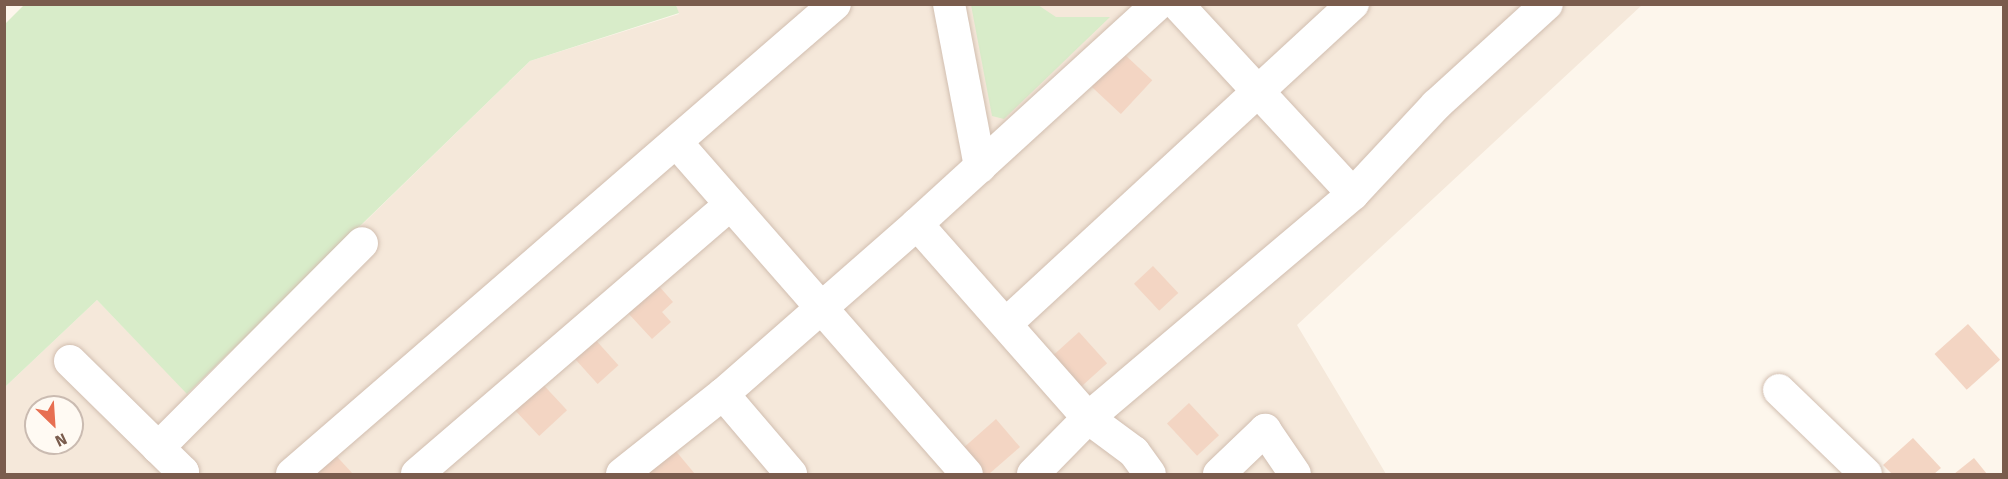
<!DOCTYPE html>
<html>
<head>
<meta charset="utf-8">
<style>
	body { margin:0 }
	#map { position:relative; width:2008px; height:479px; overflow:hidden; background:#fdf6ec; font-family:"Fira Sans",sans-serif }
	div>[style] { position:absolute }
	[style*='--x'] { left:calc(var(--x)*1px); top:calc(var(--y)*1px); width:calc(var(--w)*1px); rotate:calc(var(--a)*1deg) }
	.residential>* { inset:0; background:#f5e8da }
	.green>* { inset:0; background:#d8ecc9 }
	.building>* { inset:0; background:#f3d5c3; transform-origin:0 0 }
	.roads { filter:drop-shadow(0 0 2px #d1beb0) drop-shadow(0 0 2px #d1beb0) }
	.street>* { height:32px; margin:-16px; padding:0 16px; transform-origin:16px; border-radius:16px; background:#fff }
	span { translate:-50% -50%; white-space:nowrap; text-align:center; line-height:1.15; -webkit-text-stroke:5px #fffaf3; paint-order:stroke }
	.frame { position:absolute; inset:0; border:6px solid #7a5c4d; pointer-events:none }
	.north { position:absolute; left:24px; top:395px; width:60px; height:60px; box-sizing:border-box; background:#fffaf3; border:2px solid #cabbb1; border-radius:50%; rotate:155deg; font-size:16px; font-weight:700; line-height:24px; text-align:center; color:#7a5c4d }
	.north::after { content:''; display:block; margin:auto; width:21px; height:27px; background:#e76f51; clip-path:polygon(50% 0,100% 100%,50% 72%,0 100%) }
</style>
</head>
<body>
<div id="map">
	<div class="residential">
		<i style="clip-path:polygon(evenodd,676px 5px,1642px 5px,1297px 325px,1386px 474px,5px 474px,5px 387px,97px 300px,188px 394px,530px 61px,679px 14px,676px 5px,36px 407px,72px 407px,72px 443px,36px 443px,36px 407px)"></i>
	</div>
	<div class="green">
		<i style="clip-path:polygon(24px 5px,676px 5px,679px 13px,530px 61px,187px 394px,97px 300px,5px 387px,5px 24px)"></i>
		<i style="clip-path:polygon(971px 5px,1038px 5px,1056px 17px,1110px 17px,1004px 119px,992px 116px)"></i>
	</div>
	<div class="building">
		<i style="left:1123px;top:53px;width:40px;height:46px;rotate:43deg"></i>
		<i style="left:1153px;top:266px;width:37px;height:26px;rotate:47deg"></i>
		<i style="clip-path:polygon(658px 285px,673px 302px,662px 312px,671px 322px,652px 339px,627px 312px)"></i>
		<i style="left:1968px;top:324px;width:48px;height:45px;rotate:48deg"></i>
		<i style="left:1079px;top:332px;width:42px;height:38px;rotate:48deg"></i>
		<i style="left:593px;top:337px;width:38px;height:28px;rotate:48deg"></i>
		<i style="left:537px;top:378px;width:44px;height:38px;rotate:47deg"></i>
		<i style="left:1189px;top:403px;width:44px;height:30px;rotate:47deg"></i>
		<i style="clip-path:polygon(996px 419px,1020px 447px,989px 474px,982px 474px,961px 450px)"></i>
		<i style="clip-path:polygon(1913px 438px,1941px 468px,1934px 474px,1892px 474px,1883px 465px)"></i>
		<i style="clip-path:polygon(329px 448px,353px 474px,300px 474px)"></i>
		<i style="clip-path:polygon(675px 450px,695px 474px,646px 474px)"></i>
		<i style="clip-path:polygon(1974px 458px,1987px 474px,1954px 474px)"></i>
	</div>
	<div class="roads">
		<div class="street">
			<i style="--x:949;--y:4;--w:166;--a:79.2"></i>
			<i style="--x:677;--y:143;--w:440;--a:48.8"></i>
			<i style="--x:1353;--y:194;--w:122;--a:-47"></i>
			<i style="--x:1436;--y:105;--w:150;--a:-42.3"></i>
			<i style="--x:917;--y:224;--w:259;--a:48.6"></i>
			<i style="--x:1088;--y:418;--w:57;--a:36.5"></i>
			<i style="--x:1134;--y:452;--w:27;--a:54"></i>
			<i style="--x:1007;--y:323;--w:471;--a:-42.7"></i>
			<i style="--x:70;--y:361;--w:158;--a:44.5"></i>
			<i style="--x:183;--y:472;--w:4;--a:146"></i>
			<i style="--x:1779;--y:390;--w:121;--a:44"></i>
			<i style="--x:723;--y:394;--w:105;--a:49.6"></i>
			<i style="--x:158;--y:448;--w:289;--a:-45.1"></i>
			<i style="--x:292;--y:474;--w:718;--a:-40.88"></i>
			<i style="--x:417;--y:474;--w:413;--a:-40.7"></i>
			<i style="--x:622;--y:474;--w:129;--a:-38.4"></i>
			<i style="--x:723;--y:394;--w:258;--a:-41.2"></i>
			<i style="--x:917;--y:224;--w:326;--a:-42.4"></i>
			<i style="--x:1033;--y:474;--w:78;--a:-45.5"></i>
			<i style="--x:1088;--y:418;--w:347;--a:-40.2"></i>
			<i style="--x:1353;--y:194;--w:259;--a:-132.8"></i>
			<i style="--x:1219;--y:474;--w:64;--a:-43.7"></i>
			<i style="--x:1265;--y:430;--w:53;--a:55.7"></i>
		</div>
	</div>
	<div class="frame"></div>
	<div class="north">N</div>
</div>
</body>
</html>
